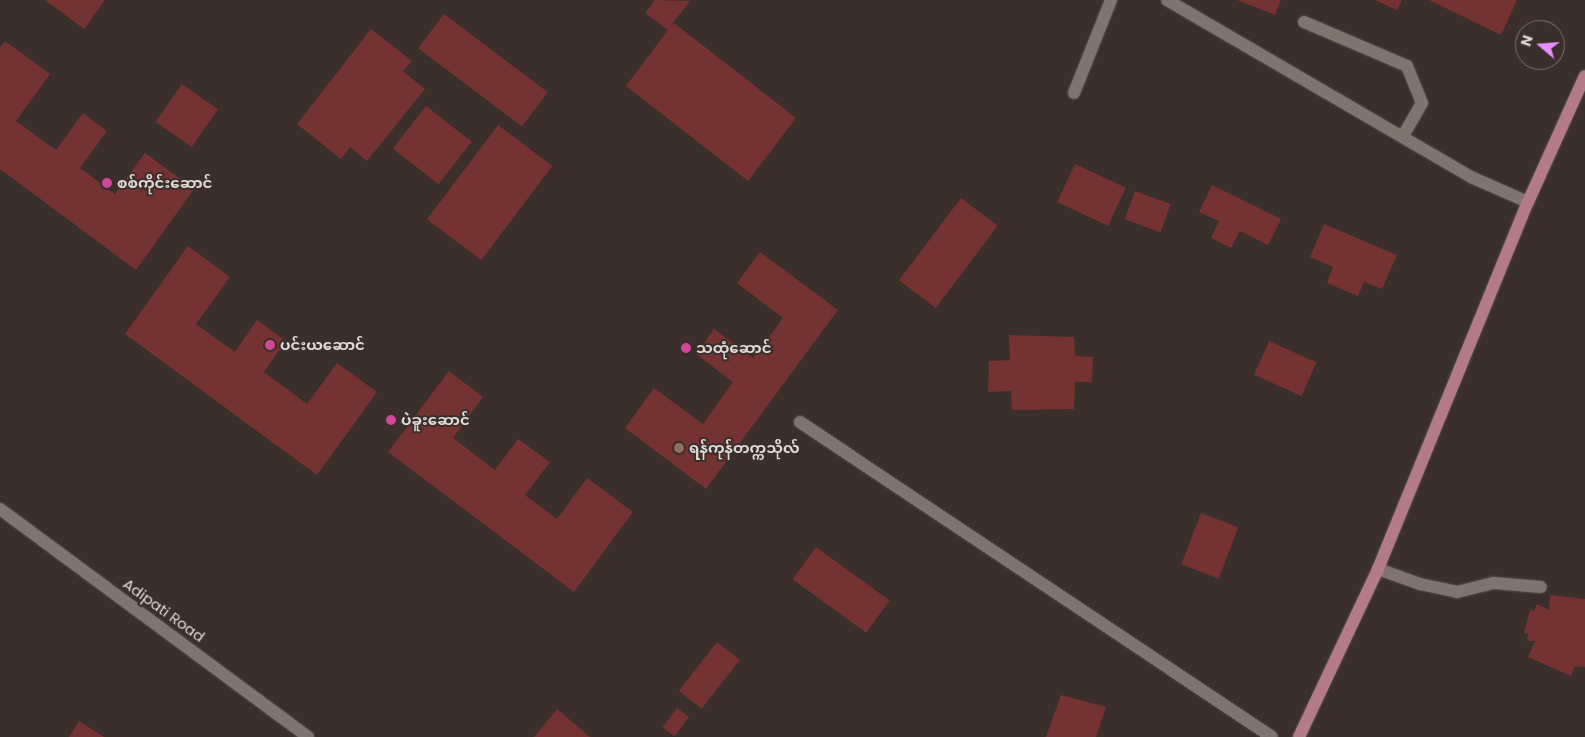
<!DOCTYPE html>
<html>
<head>
<meta charset="utf-8">
<style>
	body { margin:0 }
	#map { position:relative; width:1585px; height:737px; overflow:hidden; background:#3a2f2a; font-family:Poppins,"Noto Sans Myanmar",sans-serif }
	div>[style] { position:absolute }
	[style*='--x'] { left:calc(var(--x)*1px); top:calc(var(--y)*1px); width:calc(var(--w)*1px); rotate:calc(var(--a)*1deg) }
	.building>* { inset:0; background:#743232; transform-origin:0 0 }
	.roads { filter:drop-shadow(0 0 1px #564d49) drop-shadow(0 0 1px #564d49) }
	.lane>* { height:12px; margin:-6px; padding:0 6px; transform-origin:6px; border-radius:6px; background:#80746e }
	.street>* { height:12px; margin:-6px; padding:0 6px; transform-origin:6px; border-radius:6px; background:#80746e }
	.primary>* { height:12px; margin:-6px; padding:0 6px; transform-origin:6px; border-radius:6px; background:#b27b85 }
	.dots>* { width:14px; height:14px; translate:-50% -50%; box-sizing:border-box; border:2px solid #3a2f2a; border-radius:50% }
	span { translate:-50% -50%; white-space:nowrap; text-align:center; line-height:1.15; -webkit-text-stroke:4px #3a2f2a; paint-order:stroke }
	.poi-label { font-size:15px; color:#dfd8d5; font-weight:700 }
	.left { translate:0 -50%; text-align:left }
	.street-label { font-size:15px; color:#dfd8d5 }
	.north { position:absolute; left:1515px; top:20px; width:50px; height:50px; box-sizing:border-box; background:#3a2f2a; border:1px solid #7c736e; border-radius:50%; rotate:288deg; font-size:14px; font-weight:700; line-height:20px; text-align:center; color:#dfd8d5 }
	.north::after { content:''; display:block; margin:auto; width:18px; height:22px; background:#e88eff; clip-path:polygon(50% 0,100% 100%,50% 72%,0 100%) }
</style>
</head>
<body>
<div id="map">
	<div class="building">
		<i style="clip-path:polygon(45px 0,105px 0,84px 29px)"></i>
		<i style="clip-path:polygon(655px 0,690px 1px,669px 28px,674px 23px,796px 118px,748px 181px,626px 86px,668px 30px,645px 13px)"></i>
		<i style="clip-path:polygon(1237px 0,1281px 0,1275px 15px)"></i>
		<i style="clip-path:polygon(1375px 0,1402px 0,1397px 10px)"></i>
		<i style="clip-path:polygon(1429px 0,1517px 0,1501px 35px)"></i>
		<i style="left:444px;top:14px;width:130px;height:43px;rotate:37deg"></i>
		<i style="clip-path:polygon(371px 29px,412px 61px,403px 71px,425px 89px,367px 161px,350px 147px,341px 159px,297px 124px)"></i>
		<i style="clip-path:polygon(5px 41px,50px 74px,16px 121px,56px 150px,83px 113px,107px 131px,80px 168px,115px 194px,145px 153px,194px 189px,136px 270px,0 169px,0 48px)"></i>
		<i style="left:182px;top:84px;width:44px;height:46px;rotate:35deg"></i>
		<i style="left:426px;top:106px;width:58px;height:54px;rotate:38deg"></i>
		<i style="left:498px;top:125px;width:68px;height:118px;rotate:37deg"></i>
		<i style="left:1075px;top:164px;width:56px;height:42px;rotate:25deg"></i>
		<i style="clip-path:polygon(1212px 185px,1281px 219px,1268px 245px,1240px 231px,1231px 248px,1211px 238px,1219px 221px,1199px 212px)"></i>
		<i style="left:1135px;top:191px;width:38px;height:30px;rotate:20deg"></i>
		<i style="left:961px;top:198px;width:46px;height:103px;rotate:37deg"></i>
		<i style="clip-path:polygon(1324px 224px,1397px 255px,1382px 289px,1364px 282px,1358px 296px,1327px 283px,1333px 267px,1310px 257px)"></i>
		<i style="clip-path:polygon(188px 246px,230px 277px,196px 324px,235px 352px,257px 320px,286px 341px,264px 372px,307px 404px,337px 363px,377px 392px,317px 475px,125px 334px)"></i>
		<i style="clip-path:polygon(760px 252px,838px 310px,706px 489px,625px 428px,654px 388px,703px 424px,733px 382px,696px 354px,714px 329px,753px 358px,783px 318px,737px 283px)"></i>
		<i style="clip-path:polygon(1009px 335px,1074px 337px,1075px 356px,1093px 357px,1092px 382px,1075px 382px,1074px 409px,1012px 410px,1011px 391px,988px 392px,989px 361px,1010px 360px)"></i>
		<i style="left:1269px;top:341px;width:52px;height:37px;rotate:24deg"></i>
		<i style="clip-path:polygon(449px 371px,483px 397px,453px 438px,495px 470px,518px 439px,550px 462px,525px 495px,557px 519px,587px 478px,633px 512px,574px 592px,388px 452px)"></i>
		<i style="left:1201px;top:513px;width:40px;height:55px;rotate:21deg"></i>
		<i style="left:816px;top:547px;width:91px;height:40px;rotate:36deg"></i>
		<i style="clip-path:polygon(1550px 595px,1585px 599px,1585px 667px,1575px 666px,1571px 676px,1528px 657px,1535px 641px,1527px 641px,1528px 634px,1524px 633px,1530px 610px,1534px 611px,1537px 604px,1549px 610px)"></i>
		<i style="left:717px;top:642px;width:29px;height:62px;rotate:38deg"></i>
		<i style="clip-path:polygon(1061px 695px,1106px 707px,1096px 737px,1046px 737px)"></i>
		<i style="left:677px;top:708px;width:15px;height:24px;rotate:37deg"></i>
		<i style="clip-path:polygon(557px 709px,590px 737px,534px 737px)"></i>
		<i style="clip-path:polygon(79px 721px,104px 737px,69px 737px)"></i>
	</div>
	<div class="roads">
		<div class="lane">
			<i style="--x:1167;--y:0;--w:354;--a:30.2"></i>
			<i style="--x:1473;--y:178;--w:60;--a:23.6"></i>
			<i style="--x:1074;--y:93;--w:100;--a:-68.3"></i>
			<i style="--x:800;--y:422;--w:567;--a:33.72"></i>
			<i style="--x:1378;--y:569;--w:45;--a:19.7"></i>
			<i style="--x:1420;--y:584;--w:38;--a:12"></i>
			<i style="--x:1457;--y:592;--w:38;--a:-14"></i>
			<i style="--x:1494;--y:583;--w:47;--a:4.9"></i>
		</div>
		<div class="street">
			<i style="--x:1304;--y:22;--w:112;--a:23.1"></i>
			<i style="--x:1407;--y:66;--w:40;--a:68"></i>
			<i style="--x:1422;--y:103;--w:39;--a:120"></i>
			<i style="--x:0;--y:509;--w:383;--a:36.5"></i>
		</div>
		<div class="primary">
			<i style="--x:1299;--y:737;--w:186;--a:-64.8"></i>
			<i style="--x:1378;--y:569;--w:396;--a:-67.8"></i>
			<i style="--x:1528;--y:202;--w:138;--a:-65.7"></i>
		</div>
	</div>
	<div class="dots">
		<i style="left:107px;top:183px;background:#d1479c"></i>
		<i style="left:270px;top:345px;background:#d1479c"></i>
		<i style="left:686px;top:348px;background:#d1479c"></i>
		<i style="left:391px;top:420px;background:#d1479c"></i>
		<i style="left:679px;top:448px;background:#8d6e63"></i>
	</div>
	<div class="poi-label">
		<span class="left" style="left:117px;top:183px">စစ်ကိုင်းဆောင်</span>
		<span class="left" style="left:280px;top:345px">ပင်းယဆောင်</span>
		<span class="left" style="left:696px;top:348px">သထုံဆောင်</span>
		<span class="left" style="left:401px;top:420px">ပဲခူးဆောင်</span>
		<span class="left" style="left:689px;top:448px">ရန်ကုန်တက္ကသိုလ်</span>
	</div>
	<div class="street-label">
		<span style="left:164px;top:610px;rotate:36deg">Adipati Road</span>
	</div>
	<div class="north">N</div>
</div>
</body>
</html>
